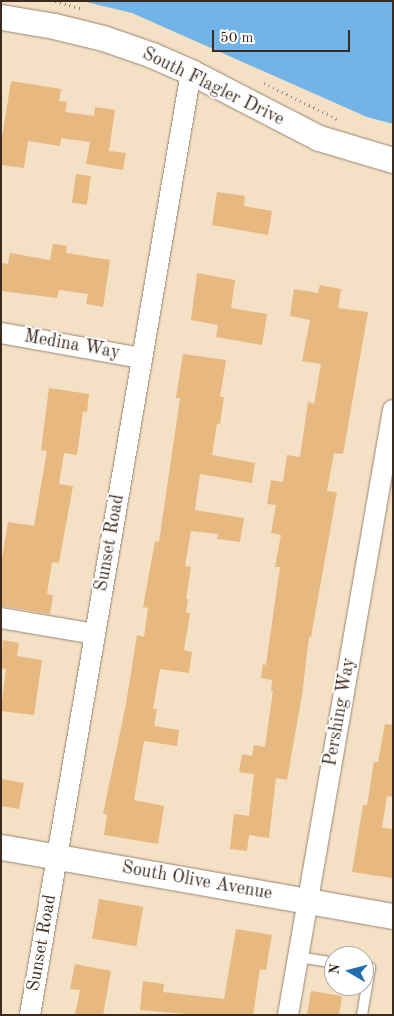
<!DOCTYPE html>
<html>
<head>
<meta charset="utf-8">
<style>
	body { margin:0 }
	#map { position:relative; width:394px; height:1016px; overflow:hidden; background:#f4e0c5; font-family:"Old Standard TT",serif }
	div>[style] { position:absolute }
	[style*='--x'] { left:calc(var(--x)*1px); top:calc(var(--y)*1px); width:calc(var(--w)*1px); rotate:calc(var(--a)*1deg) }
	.water>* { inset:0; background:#72b4e7 }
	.building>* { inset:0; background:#e7b87f; transform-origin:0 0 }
	.path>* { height:3px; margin-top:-1.5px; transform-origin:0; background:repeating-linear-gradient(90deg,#988572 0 1px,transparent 0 5px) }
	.roads { filter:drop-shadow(0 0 1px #988572) drop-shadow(0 0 1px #988572) }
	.service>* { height:10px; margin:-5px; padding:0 5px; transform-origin:5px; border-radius:5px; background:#fff }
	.minor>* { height:20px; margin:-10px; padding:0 10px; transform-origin:10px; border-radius:10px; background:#fff }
	.tertiary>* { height:25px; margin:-12.5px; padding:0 12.5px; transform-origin:12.5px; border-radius:12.5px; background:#fff }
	span { translate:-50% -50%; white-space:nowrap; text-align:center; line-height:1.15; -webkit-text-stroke:4px #fff; paint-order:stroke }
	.street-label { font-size:18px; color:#3b2a1e }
	.frame { position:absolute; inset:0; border:2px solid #3b2a1e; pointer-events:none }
	.north { position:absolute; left:324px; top:946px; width:50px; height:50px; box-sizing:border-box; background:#fff; border:1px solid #b1aaa5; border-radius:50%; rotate:278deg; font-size:14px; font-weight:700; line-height:20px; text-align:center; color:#3b2a1e }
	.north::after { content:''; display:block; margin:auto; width:18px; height:22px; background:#1f6fb2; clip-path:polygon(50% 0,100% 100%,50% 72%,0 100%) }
	.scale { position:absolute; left:212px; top:30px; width:138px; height:22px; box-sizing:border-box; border:2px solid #3b2a1e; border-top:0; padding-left:6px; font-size:15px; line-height:18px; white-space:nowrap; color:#3b2a1e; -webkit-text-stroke:4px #fff; paint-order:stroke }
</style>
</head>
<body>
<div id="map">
	<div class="water">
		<i style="clip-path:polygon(82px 1px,393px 1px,393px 124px,367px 117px,132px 13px)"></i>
	</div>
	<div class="building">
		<i style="clip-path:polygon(11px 81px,61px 89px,59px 101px,67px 102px,65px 112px,94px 116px,95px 107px,115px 110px,109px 151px,126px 153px,123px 170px,86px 164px,90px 142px,61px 138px,60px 146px,28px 141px,24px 168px,1px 165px,1px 144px)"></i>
		<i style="left:76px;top:174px;width:15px;height:29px;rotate:8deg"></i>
		<i style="clip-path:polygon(217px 192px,245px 196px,244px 206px,272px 211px,268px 235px,212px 225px)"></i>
		<i style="clip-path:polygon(53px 244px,67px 246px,66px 253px,110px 260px,103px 307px,86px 304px,88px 294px,59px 290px,57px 298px,1px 291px,1px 263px,8px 264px,10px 253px,50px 260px)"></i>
		<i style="clip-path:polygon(197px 273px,235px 280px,231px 308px,267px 314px,262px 345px,216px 337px,218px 325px,191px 320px)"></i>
		<i style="clip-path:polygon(320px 285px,341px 289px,338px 308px,368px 312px,343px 454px,334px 453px,327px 491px,337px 492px,311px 637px,309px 637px,302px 695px,287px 780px,276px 778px,269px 838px,249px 835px,247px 851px,230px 849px,234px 814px,249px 816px,254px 774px,239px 772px,242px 754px,252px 756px,254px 745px,265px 747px,273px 691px,271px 691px,272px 680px,261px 678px,263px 664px,266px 665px,280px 567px,275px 567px,281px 535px,271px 533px,276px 505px,267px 504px,271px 480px,283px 482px,287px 455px,300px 457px,308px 402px,314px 404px,321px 364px,302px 361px,310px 320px,290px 316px,294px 289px,318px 293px)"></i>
		<i style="clip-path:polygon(183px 354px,226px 360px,220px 397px,224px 397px,220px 424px,217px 424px,212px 455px,255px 463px,252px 483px,200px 474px,195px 510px,244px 518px,240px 542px,217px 539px,218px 534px,191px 531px,185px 566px,191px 567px,186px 599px,188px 599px,186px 613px,190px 613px,184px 650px,192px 652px,189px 673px,160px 669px,153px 709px,157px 709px,154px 726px,179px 730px,177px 746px,144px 741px,134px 800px,164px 806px,158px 844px,104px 835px,107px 815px,103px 814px,126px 704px,137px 635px,144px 637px,148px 608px,143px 607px,155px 541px,159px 542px,180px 398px,176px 398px)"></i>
		<i style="clip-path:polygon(49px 388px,89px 394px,87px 412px,83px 411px,77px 455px,64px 453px,59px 484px,73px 486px,59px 563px,52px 562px,47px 594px,53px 595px,50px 614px,1px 606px,1px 565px,8px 522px,34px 526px,47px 451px,41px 450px)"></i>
		<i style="clip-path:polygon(3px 640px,19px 643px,17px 656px,42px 660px,34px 715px,1px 711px,6px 669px,1px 668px)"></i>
		<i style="clip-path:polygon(385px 724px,393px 725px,393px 797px,387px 796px,382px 828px,393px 829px,393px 878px,352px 872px,363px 805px,367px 805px,374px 762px,378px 762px)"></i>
		<i style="clip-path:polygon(1px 779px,24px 783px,19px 809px,1px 806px)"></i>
		<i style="left:99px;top:899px;width:45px;height:40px;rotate:10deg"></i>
		<i style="clip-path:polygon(236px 929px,272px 935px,266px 970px,260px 969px,253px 1015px,197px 1015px,140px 1010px,143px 981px,164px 984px,163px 992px,224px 999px)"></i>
		<i style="clip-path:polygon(75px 964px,111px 971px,103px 1015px,75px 1015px,80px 990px,70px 989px)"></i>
		<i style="clip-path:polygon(311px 991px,342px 996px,339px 1015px,307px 1015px)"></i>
	</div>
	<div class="path">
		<i style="--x:55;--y:1;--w:29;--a:16"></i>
		<i style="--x:264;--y:83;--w:81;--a:26.3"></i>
	</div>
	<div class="roads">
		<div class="service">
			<i style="--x:298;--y:957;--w:36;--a:9"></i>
			<i style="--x:362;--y:1015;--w:48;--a:-80.3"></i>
			<i style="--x:370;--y:968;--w:6;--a:-171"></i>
		</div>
		<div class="minor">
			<i style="--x:1;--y:333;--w:143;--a:10.1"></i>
			<i style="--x:1;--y:618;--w:95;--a:9.7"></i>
			<i style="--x:30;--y:1015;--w:957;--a:-80.31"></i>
			<i style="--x:288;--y:1015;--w:614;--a:-80.15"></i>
		</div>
		<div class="tertiary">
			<i style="--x:1;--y:17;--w:54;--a:9.6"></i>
			<i style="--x:54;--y:26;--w:50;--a:13.8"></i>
			<i style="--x:103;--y:38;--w:52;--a:19.1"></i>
			<i style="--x:152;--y:55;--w:43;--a:23.6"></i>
			<i style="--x:191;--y:72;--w:144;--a:27.3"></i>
			<i style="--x:319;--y:138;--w:77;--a:16.6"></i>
			<i style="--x:1;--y:847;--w:398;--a:10"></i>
		</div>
	</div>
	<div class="street-label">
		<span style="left:213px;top:87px;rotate:26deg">South Flagler Drive</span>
		<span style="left:72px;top:345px;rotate:10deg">Medina Way</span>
		<span style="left:110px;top:543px;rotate:-80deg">Sunset Road</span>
		<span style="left:340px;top:712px;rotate:-80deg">Pershing Way</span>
		<span style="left:197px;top:881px;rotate:10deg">South Olive Avenue</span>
		<span style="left:42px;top:943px;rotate:-80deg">Sunset Road</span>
	</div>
	<div class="frame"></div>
	<div class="north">N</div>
	<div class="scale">50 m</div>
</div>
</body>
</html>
